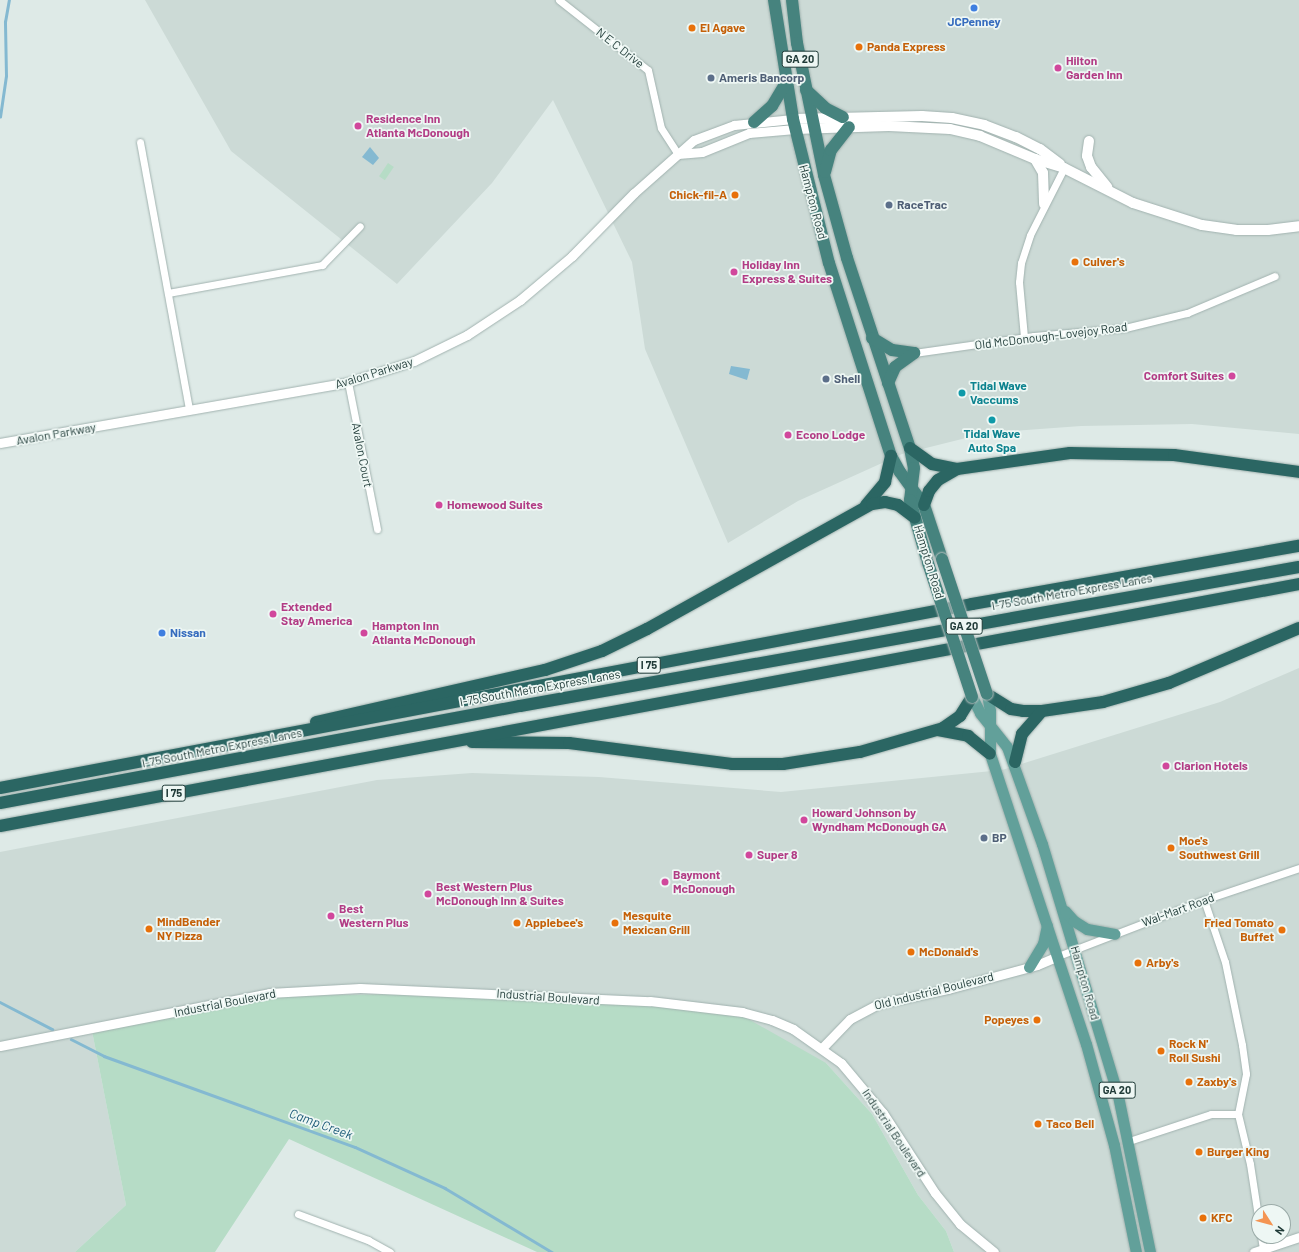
<!DOCTYPE html>
<html>
<head>
<meta charset="utf-8">
<style>
	body { margin:0 }
	#map { position:relative; width:1299px; height:1252px; overflow:hidden; background:#deeae7; font-family:Barlow,sans-serif }
	div>[style] { position:absolute }
	[style*='--x'] { left:calc(var(--x)*1px); top:calc(var(--y)*1px); width:calc(var(--w)*1px); rotate:calc(var(--a)*1deg) }
	.built>* { inset:0; background:#ccdad6 }
	.green>* { inset:0; background:#b6dcc6; transform-origin:0 0 }
	.water>* { inset:0; background:#84b9d1 }
	.stream>* { height:2.5px; margin:-1.25px; padding:0 1.25px; transform-origin:1.25px; border-radius:1.25px; background:#84b9d1 }
	.roads { filter:drop-shadow(0 0 1px #a1b2af) drop-shadow(0 0 1px #a1b2af) }
	.minor>* { height:7px; margin:-3.5px; padding:0 3.5px; transform-origin:3.5px; border-radius:3.5px; background:#fff }
	.tertiary>* { height:9px; margin:-4.5px; padding:0 4.5px; transform-origin:4.5px; border-radius:4.5px; background:#fff }
	.secondary>* { height:10px; margin:-5px; padding:0 5px; transform-origin:5px; border-radius:5px; background:#fff }
	.primary>* { height:11px; margin:-5.5px; padding:0 5.5px; transform-origin:5.5px; border-radius:5.5px; background:#62a09a }
	.trunk>* { height:12px; margin:-6px; padding:0 6px; transform-origin:6px; border-radius:6px; background:#46837e }
	.motorway>* { height:12px; margin:-6px; padding:0 6px; transform-origin:6px; border-radius:6px; background:#2b6663 }
	.bridges { filter:drop-shadow(0 0 1px #bcc4c3) drop-shadow(0 0 1px #bcc4c3) }
	.trunk-bridge>* { height:12px; margin:-6px; padding:0 6px; transform-origin:6px; border-radius:6px; background:#46837e }
	.dots>* { width:11px; height:11px; translate:-50% -50%; box-sizing:border-box; border:2px solid #eef7f4; border-radius:50% }
	span { translate:-50% -50%; white-space:nowrap; text-align:center; line-height:1.15; -webkit-text-stroke:3.5px #eef7f4; paint-order:stroke }
	.shield-label span { padding:1px 3px; background:#eef7f4; border:1px solid; border-radius:3px; -webkit-text-stroke-width:0 }
	.shield-label { font-size:11px; color:#1f3a37; font-weight:700 }
	.shop-label { font-size:12px; color:#366cbe; font-weight:700 }
	.left { translate:0 -50%; text-align:left }
	.food-label { font-size:12px; color:#c56008; font-weight:700 }
	.right { translate:-100% -50%; text-align:right }
	.street-label { font-size:12px; color:#1f3a37 }
	.hotel-label { font-size:12px; color:#b23c85; font-weight:700 }
	.service-label { font-size:12px; color:#4e5e75; font-weight:700 }
	.culture-label { font-size:12px; color:#0d838f; font-weight:700 }
	.water-label { font-size:13px; color:#195876; font-style:italic }
	.north { position:absolute; left:1251px; top:1204px; width:40px; height:40px; box-sizing:border-box; background:#eef7f4; border:1px solid #9baba8; border-radius:50%; rotate:126deg; font-size:11px; font-weight:700; line-height:16px; text-align:center; color:#1f3a37 }
	.north::after { content:''; display:block; margin:auto; width:14px; height:18px; background:#f49452; clip-path:polygon(50% 0,100% 100%,50% 72%,0 100%) }
</style>
</head>
<body>
<div id="map">
	<div class="built">
		<i style="clip-path:polygon(145px 0,1299px 0,1299px 434px,1192px 424px,1081px 426px,986px 433px,902px 454px,798px 501px,728px 543px,645px 349px,632px 262px,553px 100px,492px 183px,397px 284px,231px 151px)"></i>
		<i style="clip-path:polygon(evenodd,1299px 668px,1299px 1252px,954px 1252px,946px 1231px,918px 1195px,872px 1114px,826px 1063px,92px 1031px,126px 1205px,75px 1252px,0 1252px,0 852px,377px 780px,472px 773px,599px 777px,781px 792px,1002px 770px,1220px 702px,1299px 668px,1259px 1212px,1283px 1212px,1283px 1236px,1259px 1236px,1259px 1212px)"></i>
	</div>
	<div class="green">
		<i style="left:388px;top:163px;width:7px;height:16px;rotate:34deg"></i>
		<i style="clip-path:polygon(402px 994px,665px 1000px,743px 1016px,826px 1063px,872px 1114px,918px 1195px,946px 1231px,954px 1252px,537px 1252px,289px 1139px,215px 1252px,75px 1252px,126px 1205px,92px 1031px,271px 996px)"></i>
	</div>
	<div class="water">
		<i style="clip-path:polygon(370px 147px,379px 158px,373px 165px,362px 157px)"></i>
		<i style="clip-path:polygon(731px 366px,750px 369px,747px 380px,729px 374px)"></i>
	</div>
	<div class="stream">
		<i style="--x:0;--y:117;--w:41;--a:-81.7"></i>
		<i style="--x:6;--y:76;--w:54;--a:-91.1"></i>
		<i style="--x:5;--y:22;--w:22;--a:-80"></i>
		<i style="--x:0;--y:1002;--w:59;--a:27.4"></i>
		<i style="--x:71;--y:1039;--w:37;--a:27"></i>
		<i style="--x:104;--y:1056;--w:267;--a:19.9"></i>
		<i style="--x:355;--y:1147;--w:99;--a:24.5"></i>
		<i style="--x:445;--y:1188;--w:125;--a:30.9"></i>
	</div>
	<div class="roads">
		<div class="minor">
			<i style="--x:559;--y:0;--w:113;--a:38.2"></i>
			<i style="--x:648;--y:70;--w:59;--a:77.4"></i>
			<i style="--x:661;--y:128;--w:31;--a:57"></i>
			<i style="--x:140;--y:142;--w:272;--a:79.6"></i>
			<i style="--x:168;--y:293;--w:157;--a:-10.3"></i>
			<i style="--x:322;--y:265;--w:54;--a:-45.7"></i>
			<i style="--x:1024;--y:337;--w:55;--a:-95.2"></i>
			<i style="--x:1019;--y:282;--w:19;--a:-84"></i>
			<i style="--x:1021;--y:263;--w:29;--a:-72"></i>
			<i style="--x:1030;--y:235;--w:75;--a:-63.1"></i>
			<i style="--x:914;--y:353;--w:121;--a:-8.1"></i>
			<i style="--x:1034;--y:336;--w:91;--a:-5"></i>
			<i style="--x:1125;--y:328;--w:64;--a:-13.6"></i>
			<i style="--x:1187;--y:313;--w:95;--a:-22.8"></i>
			<i style="--x:348;--y:382;--w:150;--a:78.8"></i>
			<i style="--x:1204;--y:900;--w:65;--a:71.3"></i>
			<i style="--x:1225;--y:962;--w:85;--a:78.4"></i>
			<i style="--x:1242;--y:1045;--w:29;--a:82"></i>
			<i style="--x:1246;--y:1074;--w:41;--a:101.3"></i>
			<i style="--x:1238;--y:1114;--w:51;--a:76.5"></i>
			<i style="--x:1250;--y:1164;--w:60;--a:81.3"></i>
			<i style="--x:1058;--y:956;--w:156;--a:-21"></i>
			<i style="--x:1204;--y:900;--w:100;--a:-18.6"></i>
			<i style="--x:1129;--y:1141;--w:86;--a:-18.2"></i>
			<i style="--x:1211;--y:1114;--w:27;--a:0"></i>
			<i style="--x:298;--y:1214;--w:75;--a:20.4"></i>
			<i style="--x:368;--y:1240;--w:25;--a:29"></i>
			<i style="--x:1261;--y:1236;--w:13;--a:81"></i>
		</div>
		<div class="tertiary">
			<i style="--x:678;--y:154;--w:24;--a:-5"></i>
			<i style="--x:702;--y:152;--w:51;--a:-22"></i>
			<i style="--x:749;--y:133;--w:46;--a:-5"></i>
			<i style="--x:0;--y:443;--w:353;--a:-9.9"></i>
			<i style="--x:348;--y:382;--w:69;--a:-17.7"></i>
			<i style="--x:414;--y:361;--w:59;--a:-26.1"></i>
			<i style="--x:467;--y:335;--w:64;--a:-33.4"></i>
			<i style="--x:520;--y:300;--w:68;--a:-40.2"></i>
			<i style="--x:572;--y:256;--w:88;--a:-45.5"></i>
			<i style="--x:634;--y:193;--w:80;--a:-41.5"></i>
			<i style="--x:694;--y:140;--w:43;--a:-20.6"></i>
			<i style="--x:734;--y:125;--w:59;--a:-5.8"></i>
			<i style="--x:0;--y:1046;--w:274;--a:-11.1"></i>
			<i style="--x:269;--y:993;--w:91;--a:-3.1"></i>
			<i style="--x:360;--y:988;--w:290;--a:2.6"></i>
			<i style="--x:650;--y:1001;--w:93;--a:6.8"></i>
			<i style="--x:742;--y:1012;--w:31;--a:15"></i>
			<i style="--x:772;--y:1020;--w:23;--a:23"></i>
			<i style="--x:793;--y:1029;--w:59;--a:35.3"></i>
			<i style="--x:841;--y:1063;--w:65;--a:50"></i>
			<i style="--x:883;--y:1113;--w:95;--a:57"></i>
			<i style="--x:935;--y:1193;--w:40;--a:51"></i>
			<i style="--x:960;--y:1224;--w:44;--a:39.5"></i>
			<i style="--x:822;--y:1048;--w:40;--a:-46"></i>
			<i style="--x:850;--y:1019;--w:32;--a:-28"></i>
			<i style="--x:878;--y:1004;--w:72;--a:-12.1"></i>
			<i style="--x:948;--y:989;--w:92;--a:-15.1"></i>
			<i style="--x:1037;--y:965;--w:23;--a:-23"></i>
			<i style="--x:1254;--y:1252;--w:47;--a:-18.4"></i>
		</div>
		<div class="secondary">
			<i style="--x:793;--y:119;--w:129;--a:-1.3"></i>
			<i style="--x:922;--y:116;--w:30;--a:4"></i>
			<i style="--x:952;--y:118;--w:33;--a:12"></i>
			<i style="--x:984;--y:125;--w:34;--a:21"></i>
			<i style="--x:1016;--y:137;--w:27;--a:27"></i>
			<i style="--x:1040;--y:149;--w:25;--a:37"></i>
			<i style="--x:795;--y:129;--w:94;--a:-1.8"></i>
			<i style="--x:889;--y:126;--w:61;--a:2.8"></i>
			<i style="--x:950;--y:129;--w:31;--a:13"></i>
			<i style="--x:980;--y:136;--w:60;--a:22.7"></i>
			<i style="--x:1035;--y:159;--w:30;--a:17"></i>
			<i style="--x:1064;--y:168;--w:77;--a:26.9"></i>
			<i style="--x:1133;--y:203;--w:72;--a:17.7"></i>
			<i style="--x:1202;--y:225;--w:34;--a:8"></i>
			<i style="--x:1236;--y:230;--w:32;--a:0"></i>
			<i style="--x:1268;--y:230;--w:31;--a:-7"></i>
			<i style="--x:1089;--y:141;--w:15;--a:98"></i>
			<i style="--x:1087;--y:156;--w:12;--a:70"></i>
			<i style="--x:1091;--y:167;--w:26;--a:51"></i>
			<i style="--x:1035;--y:159;--w:16;--a:60"></i>
			<i style="--x:1043;--y:173;--w:31;--a:88"></i>
		</div>
		<div class="primary">
			<i style="--x:987;--y:694;--w:17;--a:80"></i>
			<i style="--x:990;--y:711;--w:43;--a:90"></i>
			<i style="--x:990;--y:754;--w:305;--a:71.7"></i>
			<i style="--x:1086;--y:1044;--w:105;--a:74.5"></i>
			<i style="--x:1114;--y:1145;--w:109;--a:78.4"></i>
			<i style="--x:972;--y:697;--w:18;--a:63"></i>
			<i style="--x:980;--y:713;--w:43;--a:51.5"></i>
			<i style="--x:1007;--y:747;--w:103;--a:70.2"></i>
			<i style="--x:1042;--y:844;--w:263;--a:73.2"></i>
			<i style="--x:1118;--y:1096;--w:159;--a:78.4"></i>
			<i style="--x:1065;--y:911;--w:13;--a:48"></i>
			<i style="--x:1074;--y:921;--w:15;--a:32"></i>
			<i style="--x:1087;--y:929;--w:28;--a:10"></i>
			<i style="--x:1029;--y:967;--w:27;--a:-59"></i>
			<i style="--x:1043;--y:944;--w:19;--a:-78"></i>
		</div>
		<div class="trunk">
			<i style="--x:774;--y:0;--w:121;--a:80.9"></i>
			<i style="--x:793;--y:119;--w:148;--a:76"></i>
			<i style="--x:829;--y:263;--w:203;--a:72.2"></i>
			<i style="--x:891;--y:456;--w:18;--a:61"></i>
			<i style="--x:900;--y:472;--w:41;--a:54"></i>
			<i style="--x:924;--y:505;--w:57;--a:71.6"></i>
			<i style="--x:792;--y:0;--w:43;--a:83.4"></i>
			<i style="--x:797;--y:43;--w:135;--a:78.4"></i>
			<i style="--x:824;--y:175;--w:86;--a:74.5"></i>
			<i style="--x:847;--y:258;--w:200;--a:71.7"></i>
			<i style="--x:910;--y:448;--w:20;--a:79"></i>
			<i style="--x:914;--y:468;--w:32;--a:97"></i>
			<i style="--x:910;--y:500;--w:66;--a:74.1"></i>
			<i style="--x:806;--y:90;--w:26;--a:43"></i>
			<i style="--x:825;--y:108;--w:20;--a:27"></i>
			<i style="--x:754;--y:122;--w:24;--a:-42"></i>
			<i style="--x:772;--y:106;--w:29;--a:-59"></i>
			<i style="--x:825;--y:172;--w:23;--a:-75"></i>
			<i style="--x:831;--y:150;--w:29;--a:-52"></i>
			<i style="--x:872;--y:338;--w:23;--a:31"></i>
			<i style="--x:892;--y:350;--w:22;--a:8"></i>
			<i style="--x:888;--y:383;--w:17;--a:-66"></i>
			<i style="--x:895;--y:367;--w:24;--a:-36"></i>
		</div>
		<div class="motorway">
			<i style="--x:910;--y:448;--w:27;--a:36"></i>
			<i style="--x:932;--y:464;--w:25;--a:11"></i>
			<i style="--x:866;--y:505;--w:30;--a:-50"></i>
			<i style="--x:885;--y:482;--w:27;--a:-77"></i>
			<i style="--x:924;--y:505;--w:15;--a:-70"></i>
			<i style="--x:929;--y:491;--w:14;--a:-51"></i>
			<i style="--x:938;--y:480;--w:22;--a:-30"></i>
			<i style="--x:957;--y:469;--w:114;--a:-8.1"></i>
			<i style="--x:1070;--y:453;--w:104;--a:1.1"></i>
			<i style="--x:1174;--y:455;--w:126;--a:7.7"></i>
			<i style="--x:987;--y:694;--w:28;--a:32"></i>
			<i style="--x:1011;--y:709;--w:12;--a:9"></i>
			<i style="--x:1023;--y:711;--w:19;--a:0"></i>
			<i style="--x:1042;--y:711;--w:62;--a:-8.4"></i>
			<i style="--x:1103;--y:702;--w:69;--a:-16.1"></i>
			<i style="--x:1169;--y:683;--w:141;--a:-22.9"></i>
			<i style="--x:316;--y:722;--w:235;--a:-12.8"></i>
			<i style="--x:545;--y:670;--w:60;--a:-18.4"></i>
			<i style="--x:602;--y:651;--w:50;--a:-26.1"></i>
			<i style="--x:647;--y:629;--w:257;--a:-29.1"></i>
			<i style="--x:872;--y:504;--w:13;--a:-9"></i>
			<i style="--x:885;--y:502;--w:13;--a:13"></i>
			<i style="--x:898;--y:505;--w:21;--a:37"></i>
			<i style="--x:938;--y:730;--w:31;--a:11"></i>
			<i style="--x:968;--y:736;--w:28;--a:39"></i>
			<i style="--x:472;--y:742;--w:97;--a:0.6"></i>
			<i style="--x:569;--y:743;--w:164;--a:7.3"></i>
			<i style="--x:732;--y:764;--w:51;--a:0"></i>
			<i style="--x:783;--y:764;--w:78;--a:-8.9"></i>
			<i style="--x:860;--y:752;--w:86;--a:-16.1"></i>
			<i style="--x:943;--y:728;--w:21;--a:-35"></i>
			<i style="--x:960;--y:716;--w:22;--a:-58"></i>
			<i style="--x:1015;--y:762;--w:29;--a:-76"></i>
			<i style="--x:1022;--y:734;--w:30;--a:-49"></i>
			<i style="--x:0;--y:788;--w:989;--a:-10.72"></i>
			<i style="--x:972;--y:604;--w:332;--a:-10.1"></i>
			<i style="--x:0;--y:803;--w:529;--a:-10.57"></i>
			<i style="--x:520;--y:706;--w:791;--a:-10.12"></i>
			<i style="--x:0;--y:826;--w:1321;--a:-10.55"></i>
		</div>
	</div>
	<div class="bridges">
		<div class="trunk-bridge">
			<i style="--x:942;--y:559;--w:142;--a:71.6"></i>
			<i style="--x:928;--y:563;--w:141;--a:71.8"></i>
		</div>
	</div>
	<div class="dots">
		<i style="left:974px;top:8px;background:#3f7fe0"></i>
		<i style="left:692px;top:28px;background:#e8710a"></i>
		<i style="left:859px;top:47px;background:#e8710a"></i>
		<i style="left:1058px;top:68px;background:#d1479c"></i>
		<i style="left:711px;top:78px;background:#5c6f8a"></i>
		<i style="left:358px;top:126px;background:#d1479c"></i>
		<i style="left:735px;top:195px;background:#e8710a"></i>
		<i style="left:889px;top:205px;background:#5c6f8a"></i>
		<i style="left:1075px;top:262px;background:#e8710a"></i>
		<i style="left:734px;top:272px;background:#d1479c"></i>
		<i style="left:1232px;top:376px;background:#d1479c"></i>
		<i style="left:826px;top:379px;background:#5c6f8a"></i>
		<i style="left:962px;top:393px;background:#0f9aa8"></i>
		<i style="left:992px;top:420px;background:#0f9aa8"></i>
		<i style="left:788px;top:435px;background:#d1479c"></i>
		<i style="left:439px;top:505px;background:#d1479c"></i>
		<i style="left:273px;top:614px;background:#d1479c"></i>
		<i style="left:162px;top:633px;background:#3f7fe0"></i>
		<i style="left:364px;top:633px;background:#d1479c"></i>
		<i style="left:1166px;top:766px;background:#d1479c"></i>
		<i style="left:804px;top:820px;background:#d1479c"></i>
		<i style="left:984px;top:838px;background:#5c6f8a"></i>
		<i style="left:1171px;top:848px;background:#e8710a"></i>
		<i style="left:749px;top:855px;background:#d1479c"></i>
		<i style="left:665px;top:882px;background:#d1479c"></i>
		<i style="left:428px;top:894px;background:#d1479c"></i>
		<i style="left:331px;top:916px;background:#d1479c"></i>
		<i style="left:517px;top:923px;background:#e8710a"></i>
		<i style="left:615px;top:923px;background:#e8710a"></i>
		<i style="left:149px;top:929px;background:#e8710a"></i>
		<i style="left:1282px;top:930px;background:#e8710a"></i>
		<i style="left:911px;top:952px;background:#e8710a"></i>
		<i style="left:1138px;top:963px;background:#e8710a"></i>
		<i style="left:1037px;top:1020px;background:#e8710a"></i>
		<i style="left:1161px;top:1051px;background:#e8710a"></i>
		<i style="left:1189px;top:1082px;background:#e8710a"></i>
		<i style="left:1038px;top:1124px;background:#e8710a"></i>
		<i style="left:1199px;top:1152px;background:#e8710a"></i>
		<i style="left:1203px;top:1218px;background:#e8710a"></i>
	</div>
	<div class="shield-label">
		<span style="left:800px;top:59px">GA 20</span>
		<span style="left:964px;top:626px">GA 20</span>
		<span style="left:649px;top:665px">I 75</span>
		<span style="left:174px;top:793px">I 75</span>
		<span style="left:1117px;top:1090px">GA 20</span>
	</div>
	<div class="shop-label">
		<span style="left:974px;top:22px">JCPenney</span>
		<span class="left" style="left:170px;top:633px">Nissan</span>
	</div>
	<div class="food-label">
		<span class="left" style="left:700px;top:28px">El Agave</span>
		<span class="left" style="left:867px;top:47px">Panda Express</span>
		<span class="right" style="left:727px;top:195px">Chick-fil-A</span>
		<span class="left" style="left:1083px;top:262px">Culver's</span>
		<span class="left" style="left:1179px;top:848px">Moe's<br>Southwest Grill</span>
		<span class="left" style="left:623px;top:923px">Mesquite<br>Mexican Grill</span>
		<span class="left" style="left:157px;top:929px">MindBender<br>NY Pizza</span>
		<span class="left" style="left:525px;top:923px">Applebee's</span>
		<span class="right" style="left:1274px;top:930px">Fried Tomato<br>Buffet</span>
		<span class="left" style="left:919px;top:952px">McDonald's</span>
		<span class="left" style="left:1146px;top:963px">Arby's</span>
		<span class="right" style="left:1029px;top:1020px">Popeyes</span>
		<span class="left" style="left:1169px;top:1051px">Rock N'<br>Roll Sushi</span>
		<span class="left" style="left:1197px;top:1082px">Zaxby's</span>
		<span class="left" style="left:1046px;top:1124px">Taco Bell</span>
		<span class="left" style="left:1207px;top:1152px">Burger King</span>
		<span class="left" style="left:1211px;top:1218px">KFC</span>
	</div>
	<div class="street-label">
		<span style="left:620px;top:48px;rotate:38deg">N E C Drive</span>
		<span style="left:813px;top:202px;rotate:75deg">Hampton Road</span>
		<span style="left:1051px;top:336px;rotate:-7deg">Old McDonough-Lovejoy Road</span>
		<span style="left:374px;top:373px;rotate:-17deg">Avalon Parkway</span>
		<span style="left:56px;top:434px;rotate:-10deg">Avalon Parkway</span>
		<span style="left:362px;top:455px;rotate:79deg">Avalon Court</span>
		<span style="left:929px;top:562px;rotate:73deg">Hampton Road</span>
		<span style="left:1072px;top:592px;rotate:-10deg">I-75 South Metro Express Lanes</span>
		<span style="left:540px;top:688px;rotate:-10deg">I-75 South Metro Express Lanes</span>
		<span style="left:222px;top:748px;rotate:-11deg">I-75 South Metro Express Lanes</span>
		<span style="left:1178px;top:910px;rotate:-20deg">Wal-Mart Road</span>
		<span style="left:1085px;top:983px;rotate:74deg">Hampton Road</span>
		<span style="left:934px;top:991px;rotate:-14deg">Old Industrial Boulevard</span>
		<span style="left:548px;top:997px;rotate:4deg">Industrial Boulevard</span>
		<span style="left:225px;top:1003px;rotate:-11deg">Industrial Boulevard</span>
		<span style="left:894px;top:1133px;rotate:56deg">Industrial Boulevard</span>
	</div>
	<div class="hotel-label">
		<span class="left" style="left:1066px;top:68px">Hilton<br>Garden Inn</span>
		<span class="left" style="left:366px;top:126px">Residence Inn<br>Atlanta McDonough</span>
		<span class="left" style="left:742px;top:272px">Holiday Inn<br>Express &amp; Suites</span>
		<span class="right" style="left:1224px;top:376px">Comfort Suites</span>
		<span class="left" style="left:796px;top:435px">Econo Lodge</span>
		<span class="left" style="left:447px;top:505px">Homewood Suites</span>
		<span class="left" style="left:281px;top:614px">Extended<br>Stay America</span>
		<span class="left" style="left:372px;top:633px">Hampton Inn<br>Atlanta McDonough</span>
		<span class="left" style="left:1174px;top:766px">Clarion Hotels</span>
		<span class="left" style="left:812px;top:820px">Howard Johnson by<br>Wyndham McDonough GA</span>
		<span class="left" style="left:757px;top:855px">Super 8</span>
		<span class="left" style="left:673px;top:882px">Baymont<br>McDonough</span>
		<span class="left" style="left:436px;top:894px">Best Western Plus<br>McDonough Inn &amp; Suites</span>
		<span class="left" style="left:339px;top:916px">Best<br>Western Plus</span>
	</div>
	<div class="service-label">
		<span class="left" style="left:719px;top:78px">Ameris Bancorp</span>
		<span class="left" style="left:897px;top:205px">RaceTrac</span>
		<span class="left" style="left:834px;top:379px">Shell</span>
		<span class="left" style="left:992px;top:838px">BP</span>
	</div>
	<div class="culture-label">
		<span class="left" style="left:970px;top:393px">Tidal Wave<br>Vaccums</span>
		<span style="left:992px;top:441px">Tidal Wave<br>Auto Spa</span>
	</div>
	<div class="water-label">
		<span style="left:321px;top:1124px;rotate:20deg">Camp Creek</span>
	</div>
	<div class="north">N</div>
</div>
</body>
</html>
